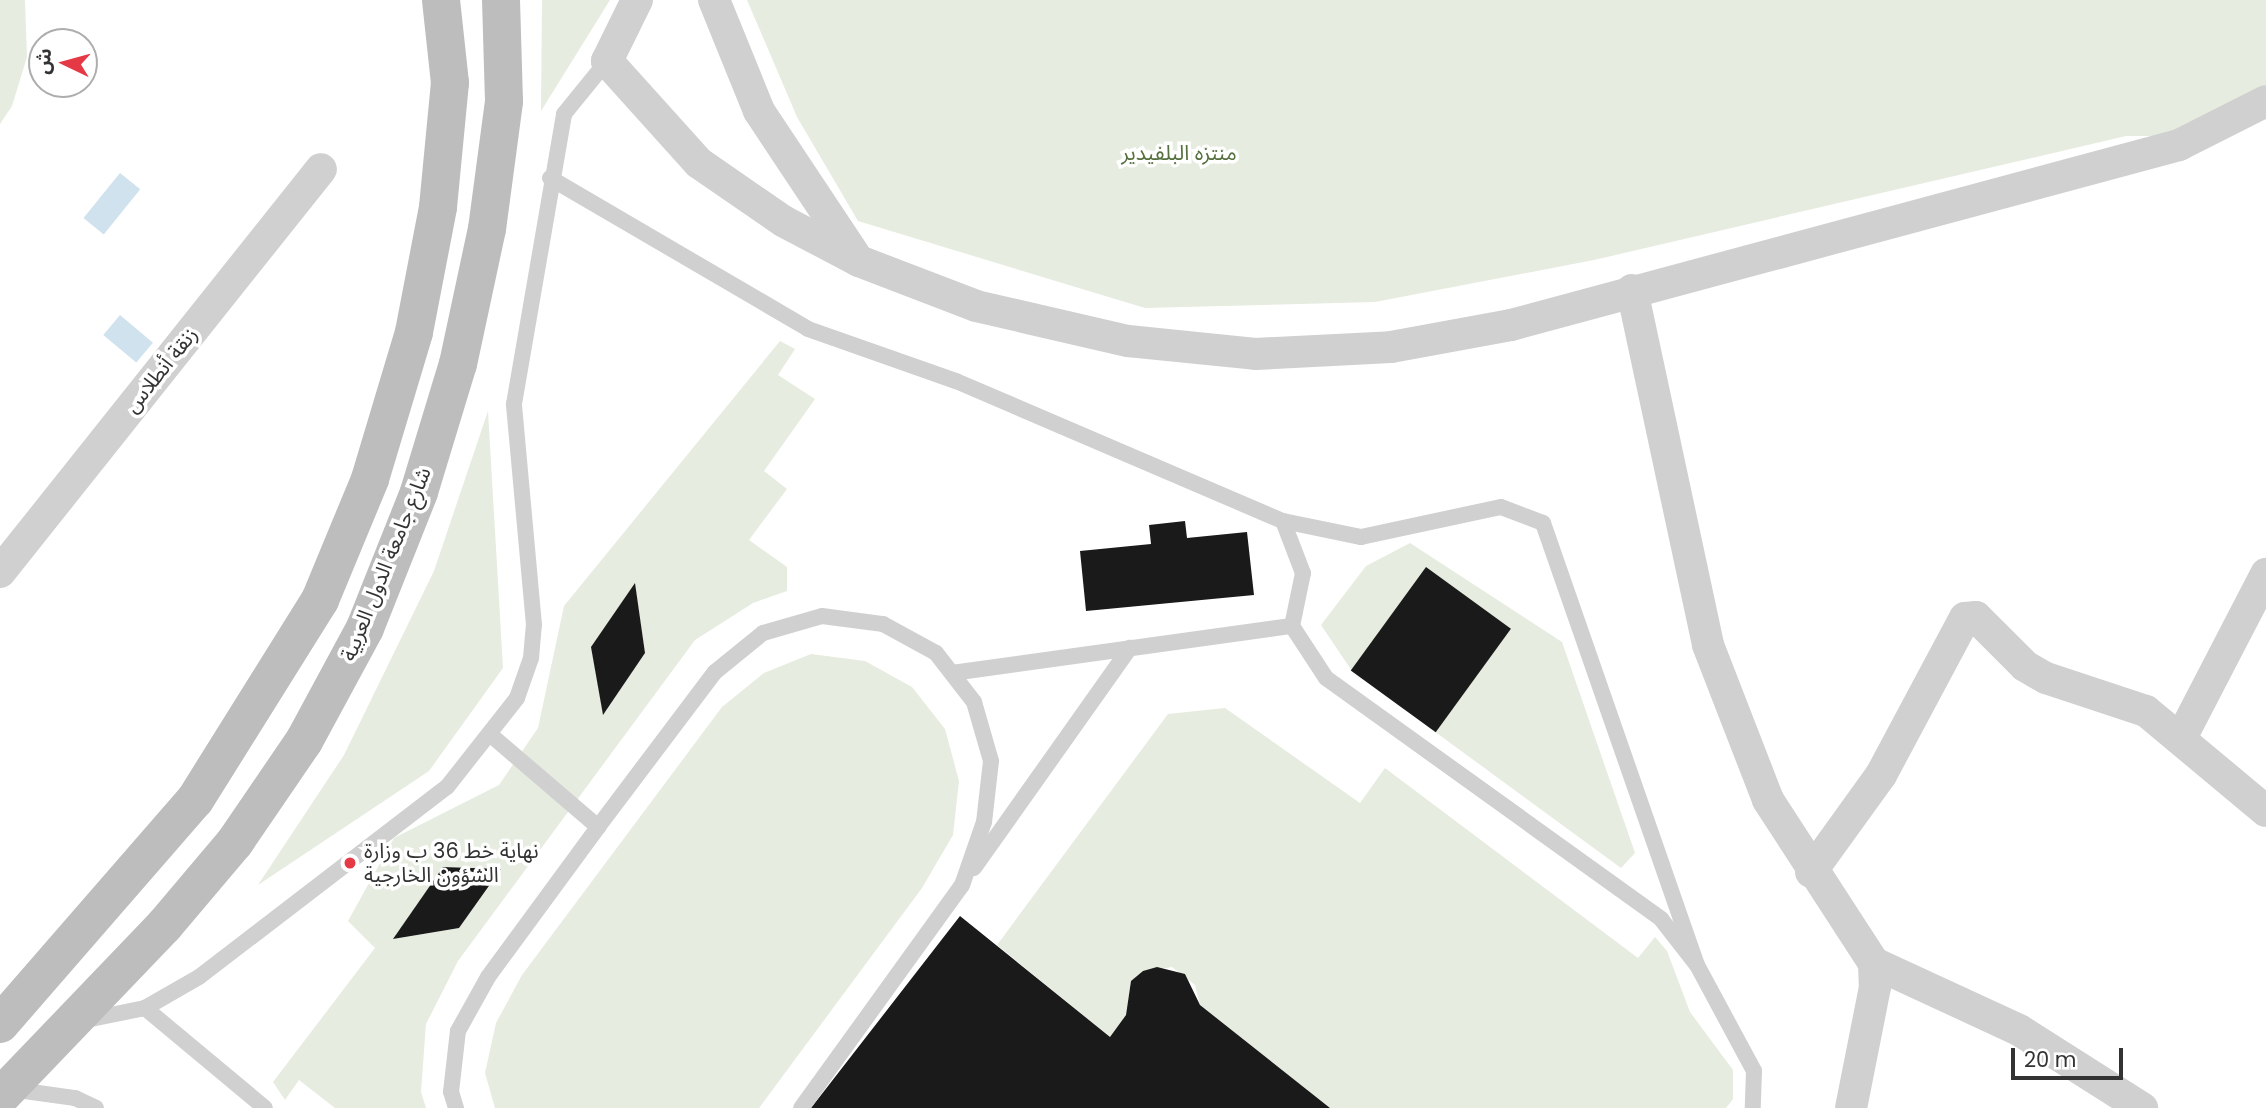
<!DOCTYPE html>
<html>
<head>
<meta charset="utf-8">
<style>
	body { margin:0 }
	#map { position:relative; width:2266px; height:1108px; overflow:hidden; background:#fff; font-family:Poppins,"Noto Sans Arabic",sans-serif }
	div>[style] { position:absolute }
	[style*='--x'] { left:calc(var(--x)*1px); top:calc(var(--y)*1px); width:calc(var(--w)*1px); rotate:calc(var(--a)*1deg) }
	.green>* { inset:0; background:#e6ecdf }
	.water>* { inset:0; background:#cfe2ee; transform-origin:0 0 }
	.building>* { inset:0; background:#1a1a1a; transform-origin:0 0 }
	.lane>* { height:16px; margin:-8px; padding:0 8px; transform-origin:8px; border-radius:8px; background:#d0d0d0 }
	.street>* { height:32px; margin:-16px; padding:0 16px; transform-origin:16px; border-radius:16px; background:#d0d0d0 }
	.secondary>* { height:38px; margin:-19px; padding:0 19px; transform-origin:19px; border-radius:19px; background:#bdbdbd }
	.dots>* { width:19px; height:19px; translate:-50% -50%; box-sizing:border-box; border:4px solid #fff; border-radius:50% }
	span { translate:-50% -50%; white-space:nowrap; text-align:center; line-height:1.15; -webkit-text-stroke:7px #fff; paint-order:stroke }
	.park-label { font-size:21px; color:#56703f }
	.street-label { font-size:21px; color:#333 }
	.poi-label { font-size:21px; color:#333 }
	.left { translate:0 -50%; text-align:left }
	.north { position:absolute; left:28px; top:28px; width:70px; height:70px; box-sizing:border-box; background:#fff; border:2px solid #adadad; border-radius:50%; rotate:275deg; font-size:19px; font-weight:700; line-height:28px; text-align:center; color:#333 }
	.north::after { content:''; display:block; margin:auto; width:24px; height:32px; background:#e63946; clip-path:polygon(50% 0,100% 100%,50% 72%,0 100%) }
	.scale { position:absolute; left:2011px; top:1048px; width:112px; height:32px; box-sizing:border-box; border:4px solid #333; border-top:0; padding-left:9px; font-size:21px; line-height:24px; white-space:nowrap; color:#333; -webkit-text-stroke:5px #fff; paint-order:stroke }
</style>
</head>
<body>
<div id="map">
	<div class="green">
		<i style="clip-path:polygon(0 0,25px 0,27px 57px,12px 106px,0 124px)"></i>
		<i style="clip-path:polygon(542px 0,610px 0,541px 111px)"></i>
		<i style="clip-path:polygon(747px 0,2266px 0,2266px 104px,2189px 136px,2126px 136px,1594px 260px,1375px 302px,1145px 308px,858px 221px,797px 117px)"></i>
		<i style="clip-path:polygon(evenodd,780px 341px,795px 349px,778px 375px,815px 399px,764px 471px,787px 489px,749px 540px,787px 567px,787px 591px,753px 603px,695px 640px,458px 961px,426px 1024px,421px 1092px,426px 1108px,335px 1108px,299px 1080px,285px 1100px,273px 1082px,375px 948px,348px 921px,394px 838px,499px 785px,538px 728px,564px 606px,780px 341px,635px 584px,645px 653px,604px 714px,635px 584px,780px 341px,443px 867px,501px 870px,459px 928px,394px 939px,443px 867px)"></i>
		<i style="clip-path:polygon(488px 411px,503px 668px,429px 771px,258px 885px,344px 755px,434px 571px)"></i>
		<i style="clip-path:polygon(1410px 543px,1562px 642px,1635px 853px,1621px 868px,1352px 671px,1321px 625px,1366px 566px)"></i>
		<i style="clip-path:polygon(811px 654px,865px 661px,912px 687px,945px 729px,959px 781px,953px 835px,922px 888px,759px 1108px,495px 1108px,485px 1073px,496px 1023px,522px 975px,722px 707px,764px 673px)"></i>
		<i style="clip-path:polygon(1225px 708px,1360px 803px,1385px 768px,1638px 958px,1655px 937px,1667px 951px,1690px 1012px,1733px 1070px,1733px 1099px,1726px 1108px,1330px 1108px,1200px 1005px,1195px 985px,1172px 967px,1143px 972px,1131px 982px,1126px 1015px,1110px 1037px,997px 945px,1168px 714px)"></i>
	</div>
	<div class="water">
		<i style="left:120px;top:173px;width:26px;height:58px;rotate:39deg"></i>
		<i style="left:120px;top:315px;width:43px;height:26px;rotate:40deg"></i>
	</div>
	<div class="building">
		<i style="clip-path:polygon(1185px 521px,1187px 538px,1247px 532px,1254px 595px,1086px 611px,1080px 551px,1151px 544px,1149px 525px)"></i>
		<i style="left:1426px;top:567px;width:105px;height:128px;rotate:36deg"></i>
		<i style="clip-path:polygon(635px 583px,645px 653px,603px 715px,591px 647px)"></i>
		<i style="clip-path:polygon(443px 867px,501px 869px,459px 928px,393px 939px)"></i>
		<i style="clip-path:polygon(960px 916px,1110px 1037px,1126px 1015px,1131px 981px,1143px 971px,1157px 967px,1185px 974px,1200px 1005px,1330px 1108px,811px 1108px)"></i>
	</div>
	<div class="lane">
		<i style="--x:550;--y:178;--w:299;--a:30.3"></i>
		<i style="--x:808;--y:329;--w:157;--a:19.4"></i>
		<i style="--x:956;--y:381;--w:356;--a:23.2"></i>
		<i style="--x:1283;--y:521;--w:80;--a:11.6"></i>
		<i style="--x:1361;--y:537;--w:143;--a:-12.1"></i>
		<i style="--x:1501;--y:507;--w:45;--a:20.9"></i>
		<i style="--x:1543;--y:523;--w:468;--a:70.8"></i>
		<i style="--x:1283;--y:521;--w:56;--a:69"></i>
		<i style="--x:1303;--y:573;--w:54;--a:101.7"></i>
		<i style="--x:1292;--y:626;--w:62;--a:56.8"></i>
		<i style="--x:1326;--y:678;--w:413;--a:35.7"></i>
		<i style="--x:1661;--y:919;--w:58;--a:52"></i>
		<i style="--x:1697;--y:965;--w:120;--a:61.7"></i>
		<i style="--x:1754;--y:1071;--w:37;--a:92"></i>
		<i style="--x:952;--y:673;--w:343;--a:-7.9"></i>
		<i style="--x:492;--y:736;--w:140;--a:40.6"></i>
		<i style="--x:974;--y:868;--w:270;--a:-54.7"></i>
		<i style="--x:145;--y:1008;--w:156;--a:39.8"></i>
		<i style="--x:86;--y:1020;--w:60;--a:-11.5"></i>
		<i style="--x:145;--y:1008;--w:62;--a:-29.9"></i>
		<i style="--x:199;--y:977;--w:312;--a:-37.5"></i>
		<i style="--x:447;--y:787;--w:113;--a:-51.8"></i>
		<i style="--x:517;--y:698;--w:42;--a:-70.7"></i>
		<i style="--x:531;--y:658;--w:33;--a:-85"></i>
		<i style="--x:534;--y:625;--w:222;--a:-95.2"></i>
		<i style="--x:514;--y:404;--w:294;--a:-80.2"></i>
		<i style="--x:564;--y:114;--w:68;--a:-50.9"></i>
		<i style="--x:10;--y:1089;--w:66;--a:7.9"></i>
		<i style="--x:75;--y:1098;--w:23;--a:25"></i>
		<i style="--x:456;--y:1108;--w:17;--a:-107"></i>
		<i style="--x:451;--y:1092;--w:61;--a:-83.5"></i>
		<i style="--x:458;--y:1031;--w:62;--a:-60.9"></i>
		<i style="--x:488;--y:977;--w:186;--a:-53.7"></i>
		<i style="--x:598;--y:827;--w:194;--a:-53"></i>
		<i style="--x:715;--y:672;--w:62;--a:-39.1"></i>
		<i style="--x:763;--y:633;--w:61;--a:-16.1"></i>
		<i style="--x:822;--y:616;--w:62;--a:7.5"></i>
		<i style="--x:883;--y:624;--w:60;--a:28.7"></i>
		<i style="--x:936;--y:653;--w:62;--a:52.2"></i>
		<i style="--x:974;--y:702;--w:61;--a:73.9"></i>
		<i style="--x:991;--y:761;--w:61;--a:96.5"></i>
		<i style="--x:984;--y:822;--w:67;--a:109.2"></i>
		<i style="--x:962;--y:885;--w:275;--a:125.8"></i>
	</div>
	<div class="street">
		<i style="--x:637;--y:0;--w:68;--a:116.2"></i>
		<i style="--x:607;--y:61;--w:137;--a:48"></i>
		<i style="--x:699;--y:163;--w:102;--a:34.6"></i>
		<i style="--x:783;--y:221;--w:86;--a:27.8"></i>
		<i style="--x:859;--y:261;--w:125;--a:21"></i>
		<i style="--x:976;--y:306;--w:156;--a:13"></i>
		<i style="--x:1128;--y:341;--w:128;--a:5.8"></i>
		<i style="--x:1255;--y:354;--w:136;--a:-2.9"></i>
		<i style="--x:1391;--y:347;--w:122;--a:-10.4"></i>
		<i style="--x:1511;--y:325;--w:692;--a:-15.08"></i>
		<i style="--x:2179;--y:145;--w:97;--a:-26.8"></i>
		<i style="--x:714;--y:0;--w:120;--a:67.9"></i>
		<i style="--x:759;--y:111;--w:172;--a:56.4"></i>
		<i style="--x:1632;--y:290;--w:363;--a:77.9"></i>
		<i style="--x:1708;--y:645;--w:166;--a:68.8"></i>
		<i style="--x:1768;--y:800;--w:194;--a:57"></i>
		<i style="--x:1874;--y:963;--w:24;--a:88"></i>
		<i style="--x:1875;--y:987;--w:123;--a:101.2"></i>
		<i style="--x:0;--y:572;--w:515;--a:-51.46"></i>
		<i style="--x:2181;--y:738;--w:185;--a:-62.6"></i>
		<i style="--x:1811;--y:872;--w:120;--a:-54.2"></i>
		<i style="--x:1881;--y:775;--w:178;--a:-61.9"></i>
		<i style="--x:1965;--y:618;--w:11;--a:-5"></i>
		<i style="--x:1976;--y:617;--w:69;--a:45"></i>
		<i style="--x:2025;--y:666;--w:24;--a:30"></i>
		<i style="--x:2046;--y:678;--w:105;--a:18.3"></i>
		<i style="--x:2146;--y:711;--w:156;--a:39.8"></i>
		<i style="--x:1874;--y:963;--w:160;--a:24.8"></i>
		<i style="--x:2019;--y:1030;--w:146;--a:32.4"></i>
	</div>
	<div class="secondary">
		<i style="--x:0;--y:1024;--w:297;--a:-49"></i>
		<i style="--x:195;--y:800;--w:236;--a:-58"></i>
		<i style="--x:320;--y:600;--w:131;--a:-67.5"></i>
		<i style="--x:370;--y:479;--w:153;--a:-73.3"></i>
		<i style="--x:414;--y:332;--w:127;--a:-79.1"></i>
		<i style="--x:438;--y:207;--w:125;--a:-84.5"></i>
		<i style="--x:450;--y:83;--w:83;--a:-96.2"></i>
		<i style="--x:0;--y:1097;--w:237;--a:-46.2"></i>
		<i style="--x:164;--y:926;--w:110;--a:-49.8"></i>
		<i style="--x:235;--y:842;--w:122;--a:-55.7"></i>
		<i style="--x:304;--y:741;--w:128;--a:-61.6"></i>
		<i style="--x:365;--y:628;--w:146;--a:-68.3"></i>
		<i style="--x:419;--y:492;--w:134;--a:-73.1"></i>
		<i style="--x:458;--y:364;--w:138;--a:-77.9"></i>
		<i style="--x:487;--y:229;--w:129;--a:-82.4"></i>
		<i style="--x:504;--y:101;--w:101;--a:-91.7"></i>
	</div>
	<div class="dots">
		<i style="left:350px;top:863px;background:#e63946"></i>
	</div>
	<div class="park-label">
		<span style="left:1179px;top:153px">منتزه البلفيدير</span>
	</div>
	<div class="street-label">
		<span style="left:161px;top:370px;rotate:-51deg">زنقة أنطلاس</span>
		<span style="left:386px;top:564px;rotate:-68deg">شارع جامعة الدول العربية</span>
	</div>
	<div class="poi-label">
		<span class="left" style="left:364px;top:863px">نهاية خط 36 ب وزارة<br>الشؤون الخارجية</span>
	</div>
	<div class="north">ش</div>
	<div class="scale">20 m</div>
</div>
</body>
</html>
